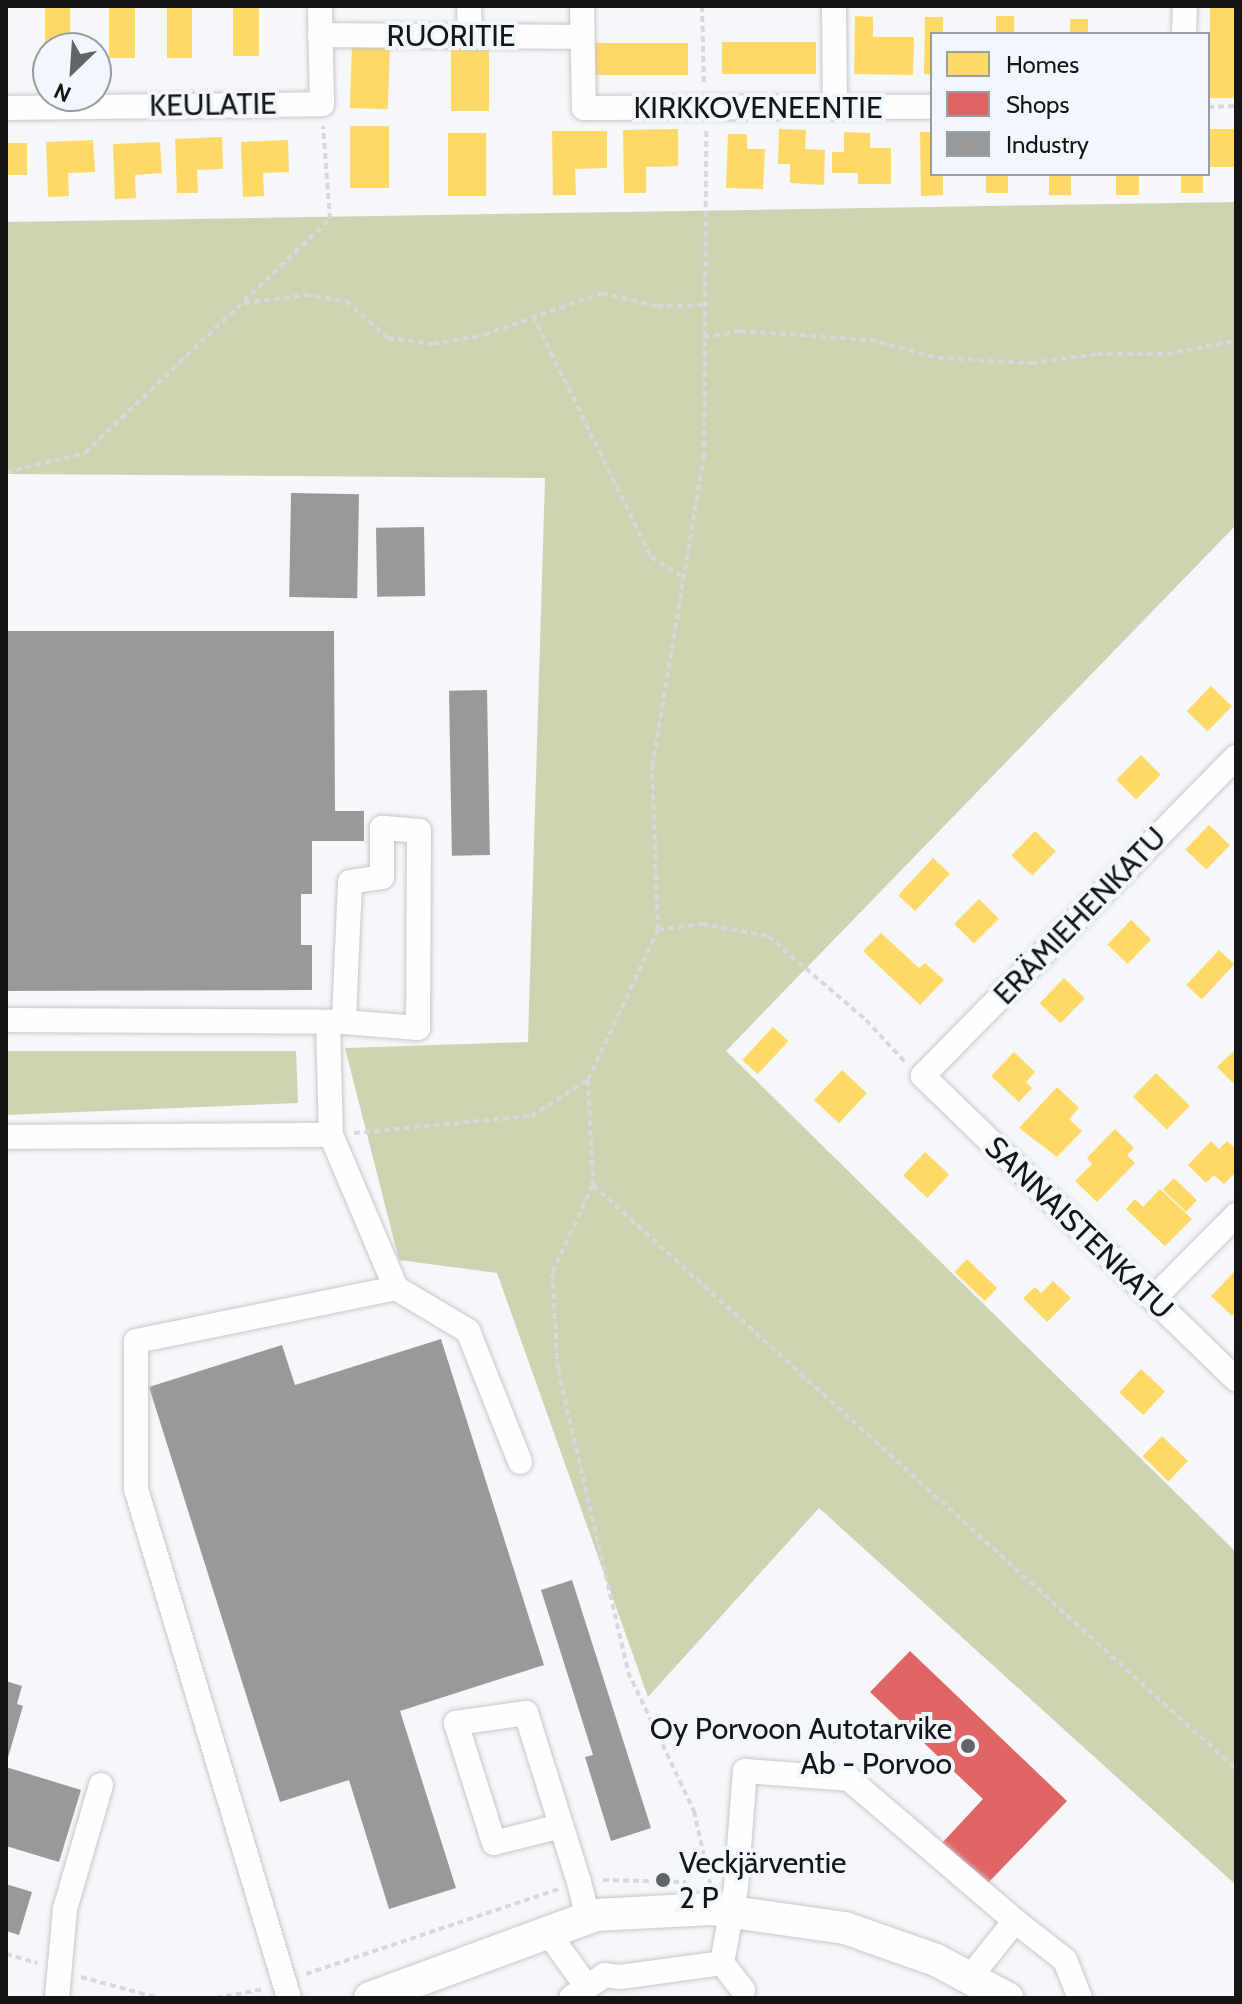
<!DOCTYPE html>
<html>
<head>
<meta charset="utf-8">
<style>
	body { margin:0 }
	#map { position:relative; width:1242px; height:2004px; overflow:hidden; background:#f5f7fa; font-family:Cabin,sans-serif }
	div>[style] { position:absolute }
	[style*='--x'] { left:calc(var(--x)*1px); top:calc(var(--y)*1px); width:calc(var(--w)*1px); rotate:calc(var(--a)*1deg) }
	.forest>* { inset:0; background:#cdd4b2 }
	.homes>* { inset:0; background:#ffd966; transform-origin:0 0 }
	.shops>* { inset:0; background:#e06666 }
	.industry>* { inset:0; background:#999; transform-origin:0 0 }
	.path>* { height:4px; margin-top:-2px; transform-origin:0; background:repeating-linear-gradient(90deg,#d7d8da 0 6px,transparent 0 10px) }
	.roads { filter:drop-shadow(0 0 2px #c6c7ca) drop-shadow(0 0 2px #c6c7ca) }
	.minor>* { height:24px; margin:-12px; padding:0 12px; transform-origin:12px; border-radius:12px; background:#fefefe }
	.major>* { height:32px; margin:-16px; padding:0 16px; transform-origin:16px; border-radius:16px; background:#fefefe }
	.dots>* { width:22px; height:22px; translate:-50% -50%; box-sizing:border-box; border:4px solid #f2f6fd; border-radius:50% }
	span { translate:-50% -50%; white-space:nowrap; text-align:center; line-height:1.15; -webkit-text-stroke:8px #f2f6fd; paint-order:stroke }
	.street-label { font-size:30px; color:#131517 }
	.poi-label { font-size:30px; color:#131517 }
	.right { translate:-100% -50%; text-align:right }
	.left { translate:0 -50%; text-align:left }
	.frame { position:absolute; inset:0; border:8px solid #131517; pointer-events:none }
	.legend { position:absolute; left:930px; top:32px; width:280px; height:144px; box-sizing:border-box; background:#f2f6fd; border:2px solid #999ca1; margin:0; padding:10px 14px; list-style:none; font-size:24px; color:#131517 }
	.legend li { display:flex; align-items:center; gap:16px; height:40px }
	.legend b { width:40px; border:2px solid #999ca1 }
	.north { position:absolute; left:32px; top:32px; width:80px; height:80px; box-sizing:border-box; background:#f2f6fd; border:2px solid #999ca1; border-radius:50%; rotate:205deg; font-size:22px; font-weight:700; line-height:32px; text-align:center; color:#131517 }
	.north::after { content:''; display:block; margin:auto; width:28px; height:36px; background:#626466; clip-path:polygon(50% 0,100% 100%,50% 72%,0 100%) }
</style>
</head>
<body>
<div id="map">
	<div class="forest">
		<i style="clip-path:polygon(1236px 202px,1236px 525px,726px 1051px,1236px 1552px,1236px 1885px,819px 1508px,648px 1697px,497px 1273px,399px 1260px,345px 1048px,528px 1042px,545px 478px,6px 474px,6px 222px)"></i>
		<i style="clip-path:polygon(6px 1051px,296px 1051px,298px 1103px,6px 1115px)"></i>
	</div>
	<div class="homes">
		<i style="left:45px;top:6px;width:25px;height:42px"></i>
		<i style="left:109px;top:6px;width:26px;height:52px"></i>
		<i style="left:167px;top:6px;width:25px;height:52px"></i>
		<i style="left:233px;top:6px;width:26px;height:50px"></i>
		<i style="left:1210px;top:6px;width:26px;height:92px"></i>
		<i style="clip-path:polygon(855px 16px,873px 17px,873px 37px,914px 37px,913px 75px,854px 74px)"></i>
		<i style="left:996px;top:16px;width:18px;height:18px"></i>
		<i style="clip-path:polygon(925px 17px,943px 17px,943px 34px,932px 34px,932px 75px,924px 74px)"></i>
		<i style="left:1070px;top:19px;width:18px;height:15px"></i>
		<i style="left:722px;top:42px;width:94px;height:32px"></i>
		<i style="left:594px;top:43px;width:94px;height:32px"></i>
		<i style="left:352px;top:45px;width:38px;height:63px;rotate:2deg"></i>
		<i style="left:451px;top:48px;width:38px;height:63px"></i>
		<i style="left:350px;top:126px;width:39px;height:62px"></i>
		<i style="clip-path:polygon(678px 129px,678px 166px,646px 167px,646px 193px,624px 193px,623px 130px)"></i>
		<i style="clip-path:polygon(779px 129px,806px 130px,805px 149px,825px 150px,824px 185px,790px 183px,790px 164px,778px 164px)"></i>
		<i style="left:1208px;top:129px;width:27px;height:38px"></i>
		<i style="clip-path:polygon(552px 131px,607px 131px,607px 168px,575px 169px,576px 195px,553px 195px)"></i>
		<i style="clip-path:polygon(844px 132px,870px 133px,870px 148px,891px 148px,891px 184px,858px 184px,858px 173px,832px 173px,832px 152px,844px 152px)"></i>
		<i style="clip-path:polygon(920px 132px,932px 132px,932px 174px,943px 174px,943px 195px,921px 196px)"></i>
		<i style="left:448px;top:133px;width:38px;height:63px"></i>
		<i style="clip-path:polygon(728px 134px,747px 134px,747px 149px,765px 149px,763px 189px,726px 188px)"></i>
		<i style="clip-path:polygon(222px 137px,223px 169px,197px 170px,198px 193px,177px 193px,175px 139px)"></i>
		<i style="clip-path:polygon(93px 140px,95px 172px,68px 173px,69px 196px,48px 197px,46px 142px)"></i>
		<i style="clip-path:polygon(288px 140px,289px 172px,263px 173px,264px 196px,243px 197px,241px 142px)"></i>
		<i style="clip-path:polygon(160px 142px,162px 173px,135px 175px,136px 198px,115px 199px,113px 144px)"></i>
		<i style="left:6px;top:143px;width:21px;height:32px"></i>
		<i style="left:986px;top:174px;width:22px;height:19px"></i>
		<i style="left:1049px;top:174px;width:22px;height:21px"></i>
		<i style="left:1116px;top:174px;width:23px;height:21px"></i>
		<i style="left:1181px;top:174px;width:22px;height:19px"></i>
		<i style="left:1211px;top:686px;width:29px;height:35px;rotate:44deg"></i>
		<i style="left:1141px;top:755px;width:28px;height:35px;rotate:45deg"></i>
		<i style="left:1209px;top:825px;width:29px;height:34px;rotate:44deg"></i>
		<i style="left:1035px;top:831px;width:29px;height:34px;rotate:44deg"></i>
		<i style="left:933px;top:858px;width:23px;height:51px;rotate:43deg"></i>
		<i style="left:979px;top:899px;width:28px;height:35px;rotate:45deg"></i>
		<i style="left:1131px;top:920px;width:28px;height:34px;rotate:44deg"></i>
		<i style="clip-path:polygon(881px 933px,919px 968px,925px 963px,944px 980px,920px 1005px,863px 951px)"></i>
		<i style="left:1219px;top:950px;width:21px;height:48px;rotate:43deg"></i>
		<i style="left:1064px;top:978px;width:29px;height:35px;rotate:44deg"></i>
		<i style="left:773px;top:1027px;width:21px;height:45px;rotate:43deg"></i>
		<i style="clip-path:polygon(1236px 1049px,1236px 1086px,1217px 1067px)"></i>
		<i style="clip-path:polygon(1014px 1052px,1035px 1072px,1026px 1082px,1032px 1088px,1019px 1102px,991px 1076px)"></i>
		<i style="left:842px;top:1070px;width:34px;height:41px;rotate:43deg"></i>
		<i style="left:1156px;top:1073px;width:47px;height:33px;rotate:44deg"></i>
		<i style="clip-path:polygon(1057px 1087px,1079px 1108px,1069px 1119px,1082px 1131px,1057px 1157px,1019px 1128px)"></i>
		<i style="clip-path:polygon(1115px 1129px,1134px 1148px,1127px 1155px,1135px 1163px,1097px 1202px,1075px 1181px,1092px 1164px,1087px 1158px)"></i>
		<i style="clip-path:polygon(1211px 1141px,1219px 1149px,1227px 1141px,1236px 1149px,1236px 1172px,1224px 1184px,1214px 1175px,1206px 1183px,1188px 1165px)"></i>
		<i style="left:925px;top:1152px;width:33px;height:32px;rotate:43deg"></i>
		<i style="left:1174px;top:1178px;width:32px;height:16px;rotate:44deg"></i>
		<i style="clip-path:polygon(1160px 1189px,1192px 1219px,1165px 1246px,1126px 1209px,1135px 1199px,1143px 1207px)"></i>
		<i style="left:967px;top:1259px;width:42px;height:18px;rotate:44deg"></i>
		<i style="clip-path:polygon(1236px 1270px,1236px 1312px,1232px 1316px,1211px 1296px)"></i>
		<i style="clip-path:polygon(1053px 1281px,1071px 1298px,1047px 1322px,1023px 1298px,1035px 1287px,1041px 1293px)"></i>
		<i style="left:1141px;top:1369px;width:33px;height:32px;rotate:43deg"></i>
		<i style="left:1162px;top:1436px;width:36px;height:28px;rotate:44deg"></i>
	</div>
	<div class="shops">
		<i style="clip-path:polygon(910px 1651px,1067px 1801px,986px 1885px,942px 1843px,983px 1799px,870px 1692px)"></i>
	</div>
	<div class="industry">
		<i style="left:291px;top:493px;width:68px;height:104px;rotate:1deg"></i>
		<i style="left:424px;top:527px;width:69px;height:48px;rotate:89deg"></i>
		<i style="clip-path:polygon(6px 631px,334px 631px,335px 811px,364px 811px,364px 841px,312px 841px,312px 894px,301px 894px,301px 945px,312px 945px,312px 990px,6px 991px)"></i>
		<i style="left:487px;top:690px;width:165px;height:38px;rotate:89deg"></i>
		<i style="clip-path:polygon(441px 1339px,544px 1665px,400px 1711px,456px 1888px,389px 1909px,349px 1780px,280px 1802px,149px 1387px,282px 1345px,295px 1385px)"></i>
		<i style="clip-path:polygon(572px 1580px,651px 1828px,611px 1841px,585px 1757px,593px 1755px,541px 1590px)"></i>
		<i style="clip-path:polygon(6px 1681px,22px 1686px,17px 1704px,23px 1706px,7px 1761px)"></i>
		<i style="clip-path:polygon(6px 1767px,81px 1790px,59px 1862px,6px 1846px)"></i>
		<i style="clip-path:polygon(6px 1884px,32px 1892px,19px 1935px,6px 1931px)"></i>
	</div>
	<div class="path">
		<i style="--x:702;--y:6;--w:80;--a:88.6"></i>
		<i style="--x:1208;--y:107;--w:28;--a:-2"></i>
		<i style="--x:244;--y:303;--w:62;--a:-7.5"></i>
		<i style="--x:305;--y:295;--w:41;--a:8.3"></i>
		<i style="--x:346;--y:301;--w:56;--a:41.4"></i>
		<i style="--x:388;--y:338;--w:45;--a:7.6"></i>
		<i style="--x:433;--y:344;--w:52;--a:-10"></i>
		<i style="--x:484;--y:335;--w:125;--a:-19.6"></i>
		<i style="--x:602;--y:293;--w:57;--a:13.3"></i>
		<i style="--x:657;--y:306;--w:47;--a:-1.2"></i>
		<i style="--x:533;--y:316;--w:268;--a:63.9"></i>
		<i style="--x:651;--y:557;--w:40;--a:32"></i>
		<i style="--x:704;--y:337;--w:36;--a:-9"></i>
		<i style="--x:740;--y:331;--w:130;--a:4"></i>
		<i style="--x:870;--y:340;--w:70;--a:14.8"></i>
		<i style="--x:938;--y:358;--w:93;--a:3.1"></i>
		<i style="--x:1031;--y:363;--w:67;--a:-7.8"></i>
		<i style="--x:1097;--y:354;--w:70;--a:0"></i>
		<i style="--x:1167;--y:354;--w:70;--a:-10.7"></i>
		<i style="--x:6;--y:472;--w:81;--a:-13.5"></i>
		<i style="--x:85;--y:453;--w:339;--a:-43.7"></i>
		<i style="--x:330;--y:219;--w:93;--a:-94.3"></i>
		<i style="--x:658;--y:930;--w:44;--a:-7.8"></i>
		<i style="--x:702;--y:924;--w:67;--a:10.3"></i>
		<i style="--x:768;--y:936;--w:129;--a:40.6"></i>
		<i style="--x:866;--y:1020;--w:57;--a:47.1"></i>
		<i style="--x:588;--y:1080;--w:105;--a:87.3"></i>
		<i style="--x:593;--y:1185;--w:869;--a:42.25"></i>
		<i style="--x:354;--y:1133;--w:178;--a:-5.5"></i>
		<i style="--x:531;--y:1116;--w:67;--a:-32.3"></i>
		<i style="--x:588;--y:1080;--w:166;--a:-65"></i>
		<i style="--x:658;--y:930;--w:163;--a:-92.1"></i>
		<i style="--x:652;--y:767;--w:314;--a:-80.5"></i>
		<i style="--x:704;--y:457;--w:326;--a:-89.6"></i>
		<i style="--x:593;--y:1185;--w:97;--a:115"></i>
		<i style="--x:552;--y:1273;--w:97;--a:86.5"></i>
		<i style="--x:558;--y:1370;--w:310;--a:76.9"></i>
		<i style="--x:628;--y:1672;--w:154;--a:64.6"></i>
		<i style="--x:694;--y:1811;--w:74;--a:77.5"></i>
		<i style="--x:603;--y:1880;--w:83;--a:1.4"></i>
		<i style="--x:6;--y:1954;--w:33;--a:16"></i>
		<i style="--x:306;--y:1974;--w:267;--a:-18.6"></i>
		<i style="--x:81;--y:1977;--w:81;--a:15.1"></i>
		<i style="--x:216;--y:1998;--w:49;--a:-10.6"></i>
	</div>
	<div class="roads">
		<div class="minor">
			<i style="--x:469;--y:6;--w:31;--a:88"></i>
			<i style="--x:582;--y:6;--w:102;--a:88.9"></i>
			<i style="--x:584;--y:108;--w:348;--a:-0.2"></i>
			<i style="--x:834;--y:6;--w:102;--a:89.4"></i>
			<i style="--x:1184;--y:34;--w:28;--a:-88"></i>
			<i style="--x:320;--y:35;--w:262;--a:0.4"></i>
			<i style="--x:6;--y:108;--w:316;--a:-0.7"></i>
			<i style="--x:322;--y:104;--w:98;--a:-91.2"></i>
			<i style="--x:1236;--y:757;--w:447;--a:134.5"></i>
			<i style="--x:923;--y:1076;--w:436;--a:44.1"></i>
			<i style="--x:6;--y:1020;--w:338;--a:0.3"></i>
			<i style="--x:344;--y:1022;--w:74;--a:4.6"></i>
			<i style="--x:418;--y:1028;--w:197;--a:-89.7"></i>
			<i style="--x:419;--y:831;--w:37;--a:-175"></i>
			<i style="--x:382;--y:828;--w:49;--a:90"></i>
			<i style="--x:382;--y:877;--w:32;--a:171"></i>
			<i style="--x:350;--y:882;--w:140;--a:92.5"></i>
			<i style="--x:328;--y:1022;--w:113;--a:88.5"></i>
			<i style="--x:331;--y:1135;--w:166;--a:67"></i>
			<i style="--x:396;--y:1288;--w:84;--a:30.8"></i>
			<i style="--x:468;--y:1331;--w:141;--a:68.3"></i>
			<i style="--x:6;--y:1137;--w:325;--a:-0.4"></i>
			<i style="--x:1154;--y:1298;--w:117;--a:-45.3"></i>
			<i style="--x:561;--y:1826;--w:69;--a:165.8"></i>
			<i style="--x:494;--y:1843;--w:126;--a:-107.6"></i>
			<i style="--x:456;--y:1723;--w:71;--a:-8.1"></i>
			<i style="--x:526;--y:1713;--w:177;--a:72.6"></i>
			<i style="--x:579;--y:1882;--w:37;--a:76"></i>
			<i style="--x:549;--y:1934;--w:65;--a:54.4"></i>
			<i style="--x:971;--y:1976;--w:70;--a:-51.3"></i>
			<i style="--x:1015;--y:1921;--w:63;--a:38"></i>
			<i style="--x:1065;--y:1960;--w:41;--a:68.5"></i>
			<i style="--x:743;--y:1990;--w:34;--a:-128"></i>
			<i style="--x:722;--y:1963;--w:77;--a:-79.6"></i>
			<i style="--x:736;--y:1887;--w:116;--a:-85.6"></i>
			<i style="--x:745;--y:1771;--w:104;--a:4.4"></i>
			<i style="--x:849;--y:1779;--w:218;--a:40.5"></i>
			<i style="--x:57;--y:1998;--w:89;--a:-84.9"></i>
			<i style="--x:65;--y:1909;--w:129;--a:-73.8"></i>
			<i style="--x:289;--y:1998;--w:531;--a:-106.73"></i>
			<i style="--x:136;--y:1489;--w:148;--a:-90"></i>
			<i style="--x:136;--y:1341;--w:265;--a:-11.5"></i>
			<i style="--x:571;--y:1998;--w:41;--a:-34.1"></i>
			<i style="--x:605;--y:1975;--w:15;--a:8"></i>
			<i style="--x:620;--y:1977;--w:103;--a:-7.8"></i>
		</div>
		<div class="major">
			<i style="--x:370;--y:1998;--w:240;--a:-20.2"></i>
			<i style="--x:595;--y:1915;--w:116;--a:-3"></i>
			<i style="--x:711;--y:1909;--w:135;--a:8.1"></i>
			<i style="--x:845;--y:1928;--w:96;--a:19.4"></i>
			<i style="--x:936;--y:1960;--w:81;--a:28.2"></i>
		</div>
	</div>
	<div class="dots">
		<i style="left:968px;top:1746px;background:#626466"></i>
		<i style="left:663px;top:1880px;background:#626466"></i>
	</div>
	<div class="street-label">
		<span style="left:451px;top:36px">RUORITIE</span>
		<span style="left:213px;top:105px;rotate:-1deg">KEULATIE</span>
		<span style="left:758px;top:108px">KIRKKOVENEENTIE</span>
		<span style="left:1080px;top:916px;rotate:-46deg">ERÄMIEHENKATU</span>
		<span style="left:1079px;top:1228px;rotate:44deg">SANNAISTENKATU</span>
	</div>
	<div class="poi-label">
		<span class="right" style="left:952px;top:1746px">Oy Porvoon Autotarvike<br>Ab - Porvoo</span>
		<span class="left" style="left:679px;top:1880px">Veckjärventie<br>2 P</span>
	</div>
	<div class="frame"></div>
	<ul class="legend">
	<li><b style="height:22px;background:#ffd966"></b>Homes</li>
	<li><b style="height:22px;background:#e06666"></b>Shops</li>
	<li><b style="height:22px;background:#999"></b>Industry</li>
	</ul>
	<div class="north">N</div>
</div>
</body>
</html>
